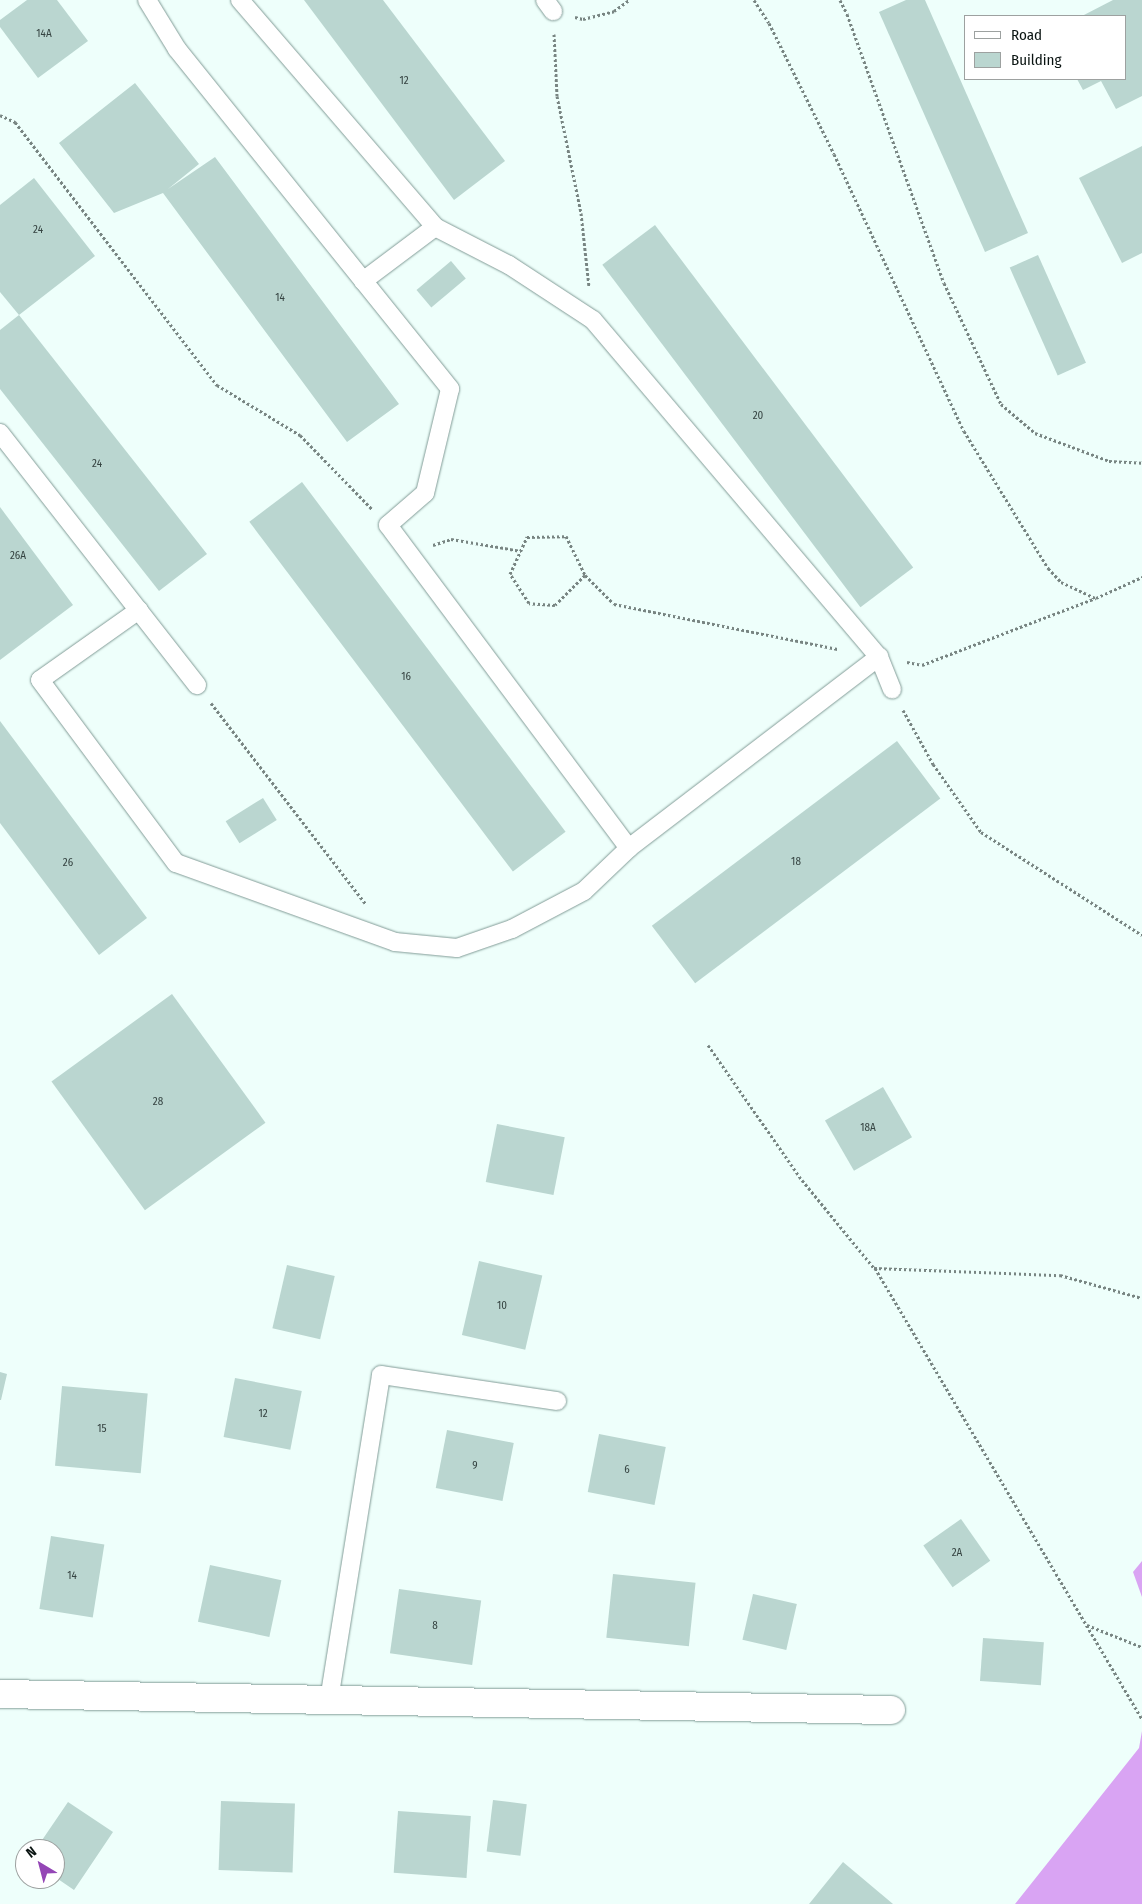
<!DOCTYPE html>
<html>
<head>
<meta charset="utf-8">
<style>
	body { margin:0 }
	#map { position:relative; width:1142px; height:1904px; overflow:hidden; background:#eefffb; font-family:"Fira Sans Condensed",sans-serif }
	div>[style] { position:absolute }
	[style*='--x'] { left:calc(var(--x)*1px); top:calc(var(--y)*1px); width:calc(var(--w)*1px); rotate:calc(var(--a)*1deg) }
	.forest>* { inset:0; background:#d9a4f3 }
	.building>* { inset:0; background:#bad6d0; transform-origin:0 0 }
	.path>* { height:3px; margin-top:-1.5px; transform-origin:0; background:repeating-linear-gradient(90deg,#788582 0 2.5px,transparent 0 5px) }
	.roads { filter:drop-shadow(0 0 1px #829c97) drop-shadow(0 0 1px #829c97) }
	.lane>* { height:18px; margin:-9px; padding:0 9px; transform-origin:9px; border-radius:9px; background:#fff }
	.street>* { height:28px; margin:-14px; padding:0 14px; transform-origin:14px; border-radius:14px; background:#fff }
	span { translate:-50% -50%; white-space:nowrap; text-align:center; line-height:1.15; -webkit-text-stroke:4px #fff; paint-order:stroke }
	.number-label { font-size:11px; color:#364442 }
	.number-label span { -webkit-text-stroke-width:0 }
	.legend { position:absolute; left:964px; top:15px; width:162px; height:65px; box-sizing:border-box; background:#fff; border:1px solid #9da1a0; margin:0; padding:6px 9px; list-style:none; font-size:15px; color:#0a1412 }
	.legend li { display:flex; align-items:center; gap:10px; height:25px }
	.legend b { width:25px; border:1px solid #9da1a0 }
	.north { position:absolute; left:15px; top:1839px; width:50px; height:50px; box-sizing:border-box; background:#fff; border:1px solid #9da1a0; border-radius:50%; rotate:323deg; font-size:14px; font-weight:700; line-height:20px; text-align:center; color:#0a1412 }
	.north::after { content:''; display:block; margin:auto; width:18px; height:22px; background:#9446b6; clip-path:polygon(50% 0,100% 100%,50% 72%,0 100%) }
</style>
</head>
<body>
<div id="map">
	<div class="forest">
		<i style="clip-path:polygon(1142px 1561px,1142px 1597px,1133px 1572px)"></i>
		<i style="clip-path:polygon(1142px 1731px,1142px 1904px,1015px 1904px,1139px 1748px)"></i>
	</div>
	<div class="building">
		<i style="clip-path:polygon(27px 0,57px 0,88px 41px,38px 78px,0 27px,0 20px)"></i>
		<i style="clip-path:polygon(304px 0,383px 0,505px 161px,454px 200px)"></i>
		<i style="clip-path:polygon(906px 0,925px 0,1028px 233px,985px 252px,879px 12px)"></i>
		<i style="clip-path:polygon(1113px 0,1142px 0,1142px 96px,1116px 109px,1101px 81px,1083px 90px,1077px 79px,1126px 79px,1126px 16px,1082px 16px)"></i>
		<i style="clip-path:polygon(135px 83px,199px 164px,168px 189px,215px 157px,399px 404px,347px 442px,163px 193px,114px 213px,59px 143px)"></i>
		<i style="clip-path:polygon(1142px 146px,1142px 253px,1122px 263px,1079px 178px)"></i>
		<i style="clip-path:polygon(34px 178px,95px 256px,19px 315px,0 292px,0 205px)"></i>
		<i style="left:655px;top:225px;width:429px;height:66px;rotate:53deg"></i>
		<i style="left:1038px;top:255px;width:118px;height:31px;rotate:66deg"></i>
		<i style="left:451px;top:261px;width:23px;height:45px;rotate:50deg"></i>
		<i style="clip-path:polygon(19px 315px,207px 554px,159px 591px,0 389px,0 330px)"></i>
		<i style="left:302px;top:482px;width:438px;height:66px;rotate:53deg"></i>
		<i style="clip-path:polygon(0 507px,73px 605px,0 660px)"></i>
		<i style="clip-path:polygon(0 721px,147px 918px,99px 955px,0 823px)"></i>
		<i style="left:897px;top:741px;width:72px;height:307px;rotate:53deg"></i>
		<i style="left:263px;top:798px;width:26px;height:44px;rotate:58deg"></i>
		<i style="left:172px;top:994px;width:159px;height:149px;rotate:54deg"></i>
		<i style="left:883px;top:1087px;width:58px;height:67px;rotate:60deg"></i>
		<i style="left:497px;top:1124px;width:69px;height:59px;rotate:11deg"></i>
		<i style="left:479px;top:1261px;width:65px;height:76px;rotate:13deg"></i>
		<i style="left:287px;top:1265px;width:49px;height:65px;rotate:13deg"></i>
		<i style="clip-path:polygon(0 1372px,7px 1374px,1px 1400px,0 1400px)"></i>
		<i style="left:235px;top:1378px;width:68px;height:60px;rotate:11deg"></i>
		<i style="left:62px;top:1386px;width:86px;height:80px;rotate:5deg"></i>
		<i style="left:447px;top:1430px;width:68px;height:59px;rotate:11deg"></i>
		<i style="left:599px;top:1434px;width:68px;height:59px;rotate:11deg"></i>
		<i style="left:961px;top:1519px;width:51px;height:46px;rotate:55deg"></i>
		<i style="left:51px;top:1536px;width:54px;height:74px;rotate:9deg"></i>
		<i style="left:210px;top:1565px;width:73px;height:58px;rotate:12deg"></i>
		<i style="left:613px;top:1574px;width:83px;height:64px;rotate:6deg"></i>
		<i style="left:399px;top:1589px;width:83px;height:65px;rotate:8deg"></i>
		<i style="left:753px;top:1594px;width:45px;height:47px;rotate:13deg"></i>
		<i style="left:983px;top:1638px;width:61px;height:43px;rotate:4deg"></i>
		<i style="left:493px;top:1800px;width:34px;height:52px;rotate:7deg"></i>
		<i style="left:221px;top:1801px;width:74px;height:69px;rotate:2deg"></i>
		<i style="clip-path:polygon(68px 1802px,113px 1832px,74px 1890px,55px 1877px,55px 1849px,36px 1849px)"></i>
		<i style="left:398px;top:1811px;width:73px;height:62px;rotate:4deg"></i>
		<i style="clip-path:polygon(843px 1862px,893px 1904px,809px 1904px)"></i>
	</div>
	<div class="path">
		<i style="--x:754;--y:0;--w:27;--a:57"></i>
		<i style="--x:769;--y:23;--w:146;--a:63.6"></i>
		<i style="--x:834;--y:154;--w:306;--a:64.9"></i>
		<i style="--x:964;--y:431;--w:161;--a:58.5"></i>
		<i style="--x:1048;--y:568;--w:19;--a:47"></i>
		<i style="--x:1061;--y:582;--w:38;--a:25"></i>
		<i style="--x:840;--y:0;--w:16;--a:63"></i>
		<i style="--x:847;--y:14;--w:286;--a:70.2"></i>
		<i style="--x:944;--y:283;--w:134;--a:64.8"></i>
		<i style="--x:1001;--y:404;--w:45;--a:40.5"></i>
		<i style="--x:1035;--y:433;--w:79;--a:20.7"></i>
		<i style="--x:1109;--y:461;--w:33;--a:3"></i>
		<i style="--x:575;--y:17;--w:8;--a:14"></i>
		<i style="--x:583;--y:19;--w:32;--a:-14"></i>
		<i style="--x:614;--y:11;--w:19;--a:-36"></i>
		<i style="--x:554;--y:34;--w:62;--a:87.2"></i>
		<i style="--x:557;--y:96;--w:119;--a:78.4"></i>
		<i style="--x:581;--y:213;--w:74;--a:83.8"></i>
		<i style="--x:0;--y:115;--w:17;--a:25"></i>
		<i style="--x:15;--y:122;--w:332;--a:52.5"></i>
		<i style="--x:217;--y:385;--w:97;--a:31.1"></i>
		<i style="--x:300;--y:435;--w:103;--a:45.8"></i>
		<i style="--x:566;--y:536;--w:43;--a:64"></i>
		<i style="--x:585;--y:575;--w:42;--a:135"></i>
		<i style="--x:555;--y:605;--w:26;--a:-176"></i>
		<i style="--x:529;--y:603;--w:35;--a:-123"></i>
		<i style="--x:510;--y:574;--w:41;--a:-65.3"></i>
		<i style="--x:527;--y:537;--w:39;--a:-1"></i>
		<i style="--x:433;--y:545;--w:19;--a:-18"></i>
		<i style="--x:451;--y:539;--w:71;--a:9.7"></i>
		<i style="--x:585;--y:575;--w:41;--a:45"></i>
		<i style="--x:614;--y:604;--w:228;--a:11.4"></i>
		<i style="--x:907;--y:662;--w:15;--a:11"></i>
		<i style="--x:922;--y:665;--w:186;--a:-21.1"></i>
		<i style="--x:1096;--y:598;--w:51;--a:-24.5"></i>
		<i style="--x:211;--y:703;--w:254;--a:52.4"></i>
		<i style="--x:903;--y:710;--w:62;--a:60.9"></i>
		<i style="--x:933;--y:764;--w:83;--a:54.8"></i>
		<i style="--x:981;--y:832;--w:191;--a:32.6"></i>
		<i style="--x:708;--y:1045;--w:165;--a:55.2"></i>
		<i style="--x:802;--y:1180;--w:114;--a:50.7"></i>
		<i style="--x:874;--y:1268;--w:186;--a:2.2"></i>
		<i style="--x:1060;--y:1275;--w:85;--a:15.7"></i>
		<i style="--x:875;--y:1268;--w:524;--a:59.37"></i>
		<i style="--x:1087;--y:1625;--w:59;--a:21.8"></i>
	</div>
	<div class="roads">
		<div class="lane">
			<i style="--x:147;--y:0;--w:57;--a:58.5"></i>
			<i style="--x:177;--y:49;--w:436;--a:51.2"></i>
			<i style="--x:450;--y:389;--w:107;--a:103.5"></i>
			<i style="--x:425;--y:493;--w:49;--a:139.1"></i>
			<i style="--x:388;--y:525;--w:403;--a:53.3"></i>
			<i style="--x:240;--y:0;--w:299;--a:49.3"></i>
			<i style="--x:435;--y:227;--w:83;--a:27.2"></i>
			<i style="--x:509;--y:265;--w:100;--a:33.2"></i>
			<i style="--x:593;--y:320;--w:442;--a:49.7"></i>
			<i style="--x:879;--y:657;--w:35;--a:68"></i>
			<i style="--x:545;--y:0;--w:14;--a:54"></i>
			<i style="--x:363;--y:281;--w:90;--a:-36.9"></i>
			<i style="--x:0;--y:433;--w:320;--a:52"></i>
			<i style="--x:139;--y:610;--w:121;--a:144.7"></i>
			<i style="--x:40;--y:680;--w:228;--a:53.4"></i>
			<i style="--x:176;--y:863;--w:233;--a:19.8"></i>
			<i style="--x:395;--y:942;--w:62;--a:5.5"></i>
			<i style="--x:457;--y:948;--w:58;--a:-19.1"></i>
			<i style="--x:512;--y:929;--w:81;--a:-27.8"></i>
			<i style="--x:584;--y:891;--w:62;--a:-43.7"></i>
			<i style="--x:629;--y:848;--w:315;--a:-37.4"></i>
			<i style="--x:329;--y:1700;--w:329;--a:-80.9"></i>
			<i style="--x:381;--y:1375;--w:178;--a:8.4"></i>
		</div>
		<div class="street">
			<i style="--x:0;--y:1694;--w:891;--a:1.03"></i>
		</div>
	</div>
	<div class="number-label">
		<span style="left:44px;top:34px">14А</span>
		<span style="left:404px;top:81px">12</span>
		<span style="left:38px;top:230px">24</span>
		<span style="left:280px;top:298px">14</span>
		<span style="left:758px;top:416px">20</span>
		<span style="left:97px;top:464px">24</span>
		<span style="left:18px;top:556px">26А</span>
		<span style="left:406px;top:677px">16</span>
		<span style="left:796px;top:862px">18</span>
		<span style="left:68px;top:863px">26</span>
		<span style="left:158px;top:1102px">28</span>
		<span style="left:868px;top:1128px">18А</span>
		<span style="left:502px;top:1306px">10</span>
		<span style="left:263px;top:1414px">12</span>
		<span style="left:102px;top:1429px">15</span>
		<span style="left:475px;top:1466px">9</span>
		<span style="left:627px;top:1470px">6</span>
		<span style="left:957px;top:1553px">2А</span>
		<span style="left:72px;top:1576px">14</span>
		<span style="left:435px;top:1626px">8</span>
	</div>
	<ul class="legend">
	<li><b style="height:6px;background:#fff"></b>Road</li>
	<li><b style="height:14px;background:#bad6d0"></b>Building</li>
	</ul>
	<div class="north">N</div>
</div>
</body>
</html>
